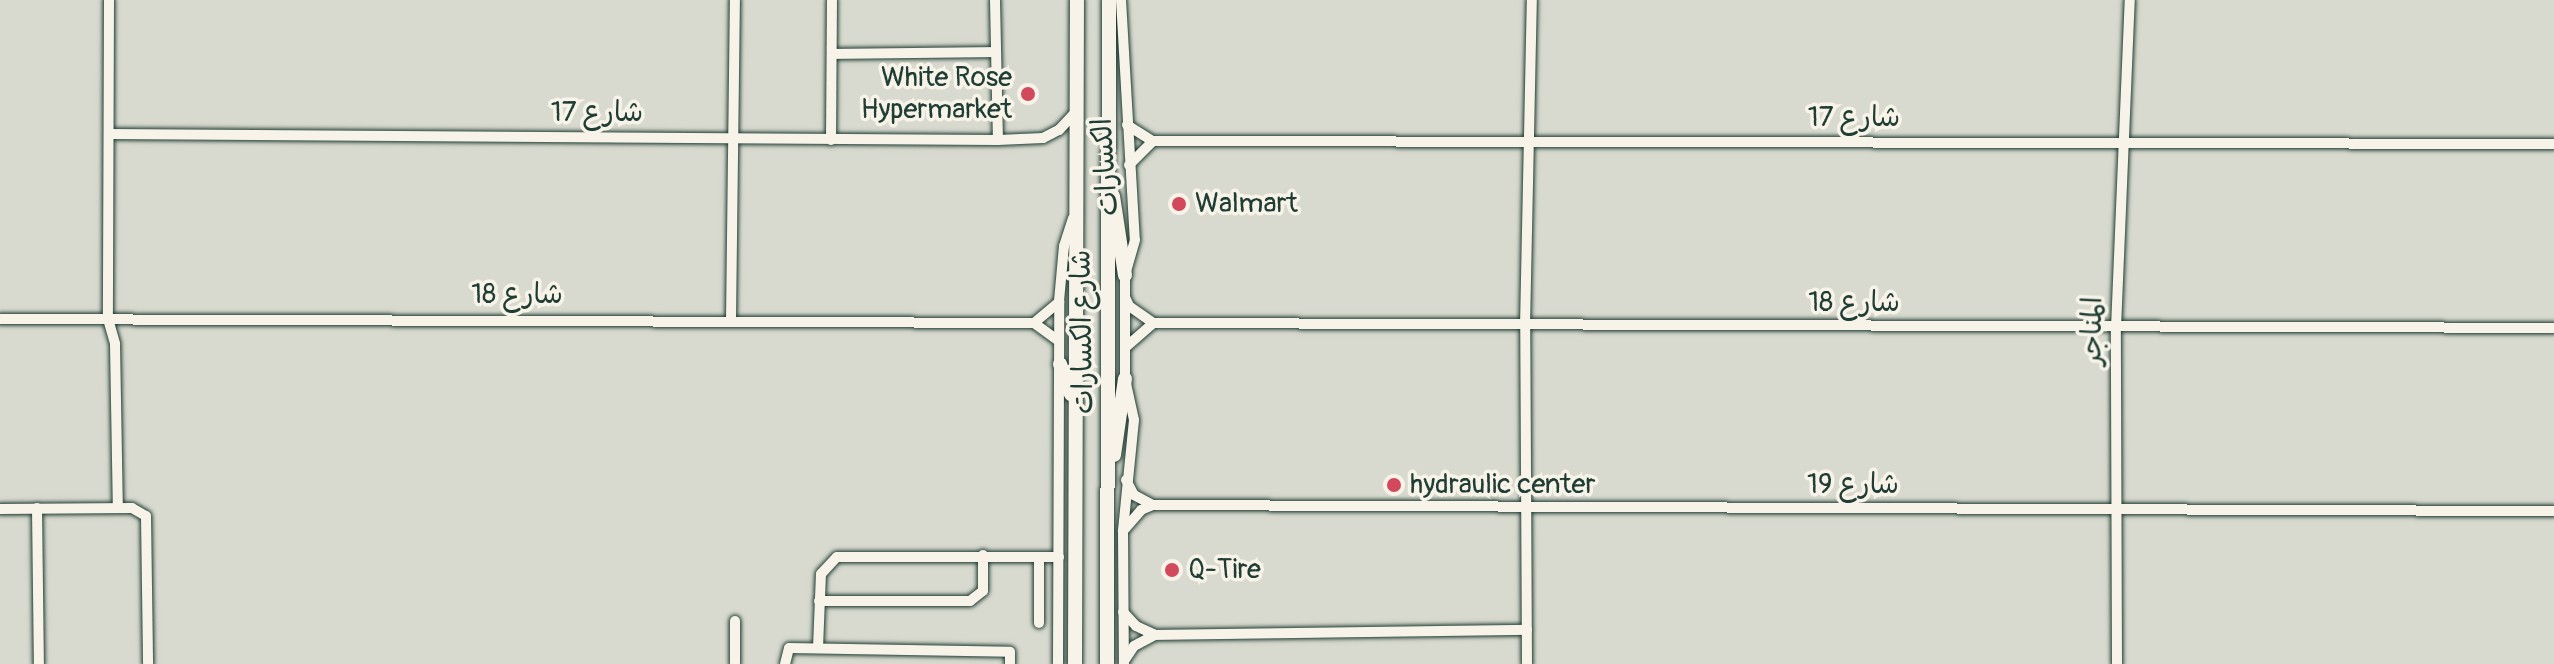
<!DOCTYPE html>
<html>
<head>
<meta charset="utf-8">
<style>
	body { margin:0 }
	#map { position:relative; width:2554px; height:664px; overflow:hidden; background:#eae8dd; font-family:Pangolin,"Playpen Sans Arabic",sans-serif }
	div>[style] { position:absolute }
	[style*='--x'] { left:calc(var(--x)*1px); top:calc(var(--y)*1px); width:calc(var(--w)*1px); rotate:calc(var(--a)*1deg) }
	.built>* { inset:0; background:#d9dacf; transform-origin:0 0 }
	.roads { filter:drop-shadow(0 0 2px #1f3d34) drop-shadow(0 0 2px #1f3d34) }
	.street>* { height:10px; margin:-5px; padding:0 5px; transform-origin:5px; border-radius:5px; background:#f7f3e8 }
	.secondary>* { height:14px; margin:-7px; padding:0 7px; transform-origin:7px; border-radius:7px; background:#f7f3e8 }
	.dots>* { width:22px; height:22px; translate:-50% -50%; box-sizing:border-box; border:4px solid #f7f3e8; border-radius:50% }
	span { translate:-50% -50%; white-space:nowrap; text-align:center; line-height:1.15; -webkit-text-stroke:7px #f7f3e8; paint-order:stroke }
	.poi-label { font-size:28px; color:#1f3d34 }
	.right { translate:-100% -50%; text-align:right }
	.left { translate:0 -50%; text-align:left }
	.street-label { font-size:28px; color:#1f3d34 }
</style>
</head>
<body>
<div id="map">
	<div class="built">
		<i style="left:0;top:0;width:2554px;height:664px"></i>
	</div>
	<div class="roads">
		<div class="street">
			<i style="--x:109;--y:0;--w:319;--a:90.2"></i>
			<i style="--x:108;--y:319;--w:26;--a:74"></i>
			<i style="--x:115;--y:344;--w:164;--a:89"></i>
			<i style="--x:995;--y:0;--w:140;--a:88.8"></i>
			<i style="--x:1121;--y:0;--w:240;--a:86.7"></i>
			<i style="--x:1135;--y:240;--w:36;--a:106"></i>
			<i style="--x:1125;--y:275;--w:104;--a:90"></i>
			<i style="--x:1125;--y:379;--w:42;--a:77.6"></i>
			<i style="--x:1134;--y:420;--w:112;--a:95.7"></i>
			<i style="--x:1123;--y:531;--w:133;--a:89.6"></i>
			<i style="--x:832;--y:54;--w:163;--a:-0.7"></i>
			<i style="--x:1127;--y:125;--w:31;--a:32"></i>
			<i style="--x:1153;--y:141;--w:1401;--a:0.12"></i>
			<i style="--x:109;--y:134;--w:889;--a:0.39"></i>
			<i style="--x:998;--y:140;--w:45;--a:-2.5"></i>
			<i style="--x:1043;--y:138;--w:18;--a:-27"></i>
			<i style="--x:1059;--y:130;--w:23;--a:-47"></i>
			<i style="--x:831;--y:140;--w:140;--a:-89.6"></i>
			<i style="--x:1129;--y:165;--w:34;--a:-45"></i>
			<i style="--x:1125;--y:297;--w:10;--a:66"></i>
			<i style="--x:1129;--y:306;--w:29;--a:35"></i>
			<i style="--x:1153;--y:323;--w:1401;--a:0.2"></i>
			<i style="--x:0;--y:319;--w:1034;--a:0.22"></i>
			<i style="--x:1034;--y:323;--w:31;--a:36"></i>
			<i style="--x:731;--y:320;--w:320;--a:-89.3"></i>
			<i style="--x:1034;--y:323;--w:33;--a:-40"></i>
			<i style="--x:1127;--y:346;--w:35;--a:-41"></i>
			<i style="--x:1126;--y:480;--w:17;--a:62"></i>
			<i style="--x:1134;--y:495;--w:21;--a:28"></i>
			<i style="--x:37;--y:508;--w:156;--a:89.3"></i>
			<i style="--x:0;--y:509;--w:132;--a:-0.4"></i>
			<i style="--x:132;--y:508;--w:16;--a:30"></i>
			<i style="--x:146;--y:516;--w:148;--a:89.2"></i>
			<i style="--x:1123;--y:531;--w:28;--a:-49"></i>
			<i style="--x:1141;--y:510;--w:13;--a:-23"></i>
			<i style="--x:1153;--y:505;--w:1401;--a:0.25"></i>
			<i style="--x:1039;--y:558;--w:65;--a:90"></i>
			<i style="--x:819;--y:601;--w:151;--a:0"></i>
			<i style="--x:970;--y:601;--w:16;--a:-38"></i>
			<i style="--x:983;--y:591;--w:36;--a:-90"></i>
			<i style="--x:1123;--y:612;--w:19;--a:47"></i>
			<i style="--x:1136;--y:626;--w:21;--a:25"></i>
			<i style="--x:735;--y:621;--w:43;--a:90"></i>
			<i style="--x:818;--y:648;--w:74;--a:-87.7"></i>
			<i style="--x:821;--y:574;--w:23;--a:-47"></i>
			<i style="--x:837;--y:557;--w:222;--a:0"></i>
			<i style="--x:1124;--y:661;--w:18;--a:-56"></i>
			<i style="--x:1134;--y:646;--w:24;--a:-28"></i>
			<i style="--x:1155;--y:635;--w:372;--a:-0.8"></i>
			<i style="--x:785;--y:664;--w:16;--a:-76"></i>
			<i style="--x:789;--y:648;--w:221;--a:1"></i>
			<i style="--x:1010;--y:652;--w:12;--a:90"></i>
			<i style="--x:1058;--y:664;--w:363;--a:-89.8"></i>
			<i style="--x:1059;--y:301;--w:55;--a:-84.8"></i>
			<i style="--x:1064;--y:246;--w:29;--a:-72"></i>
			<i style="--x:1527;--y:664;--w:338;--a:-90.3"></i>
			<i style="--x:1525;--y:326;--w:326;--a:-88.8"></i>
			<i style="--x:2117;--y:664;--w:336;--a:-90.2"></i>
			<i style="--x:2116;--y:328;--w:328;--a:-87.6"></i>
		</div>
		<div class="secondary">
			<i style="--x:1113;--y:196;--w:80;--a:81.4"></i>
			<i style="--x:1060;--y:364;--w:32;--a:70"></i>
			<i style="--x:1114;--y:455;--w:77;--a:-81.8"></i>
			<i style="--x:1075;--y:664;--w:664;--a:-89.83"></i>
			<i style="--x:1107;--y:664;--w:664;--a:-89.83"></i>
		</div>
	</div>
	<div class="dots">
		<i style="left:1028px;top:94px;background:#d1495b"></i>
		<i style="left:1179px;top:204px;background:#d1495b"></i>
		<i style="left:1394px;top:485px;background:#d1495b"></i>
		<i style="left:1172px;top:570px;background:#d1495b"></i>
	</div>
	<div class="poi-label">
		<span class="right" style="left:1012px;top:94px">White Rose<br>Hypermarket</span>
		<span class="left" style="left:1195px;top:204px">Walmart</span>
		<span class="left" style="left:1410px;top:485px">hydraulic center</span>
		<span class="left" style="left:1188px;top:570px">Q-Tire</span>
	</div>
	<div class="street-label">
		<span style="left:597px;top:113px">شارع 17</span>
		<span style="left:1854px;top:118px">شارع 17</span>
		<span style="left:1106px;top:167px;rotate:-94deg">الكسارات</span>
		<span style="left:517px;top:295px">شارع 18</span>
		<span style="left:1854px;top:303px">شارع 18</span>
		<span style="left:2093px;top:331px;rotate:-89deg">المناجر</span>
		<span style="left:1083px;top:332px;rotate:-91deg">شارع الكسارات</span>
		<span style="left:1853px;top:485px">شارع 19</span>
	</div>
</div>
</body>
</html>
